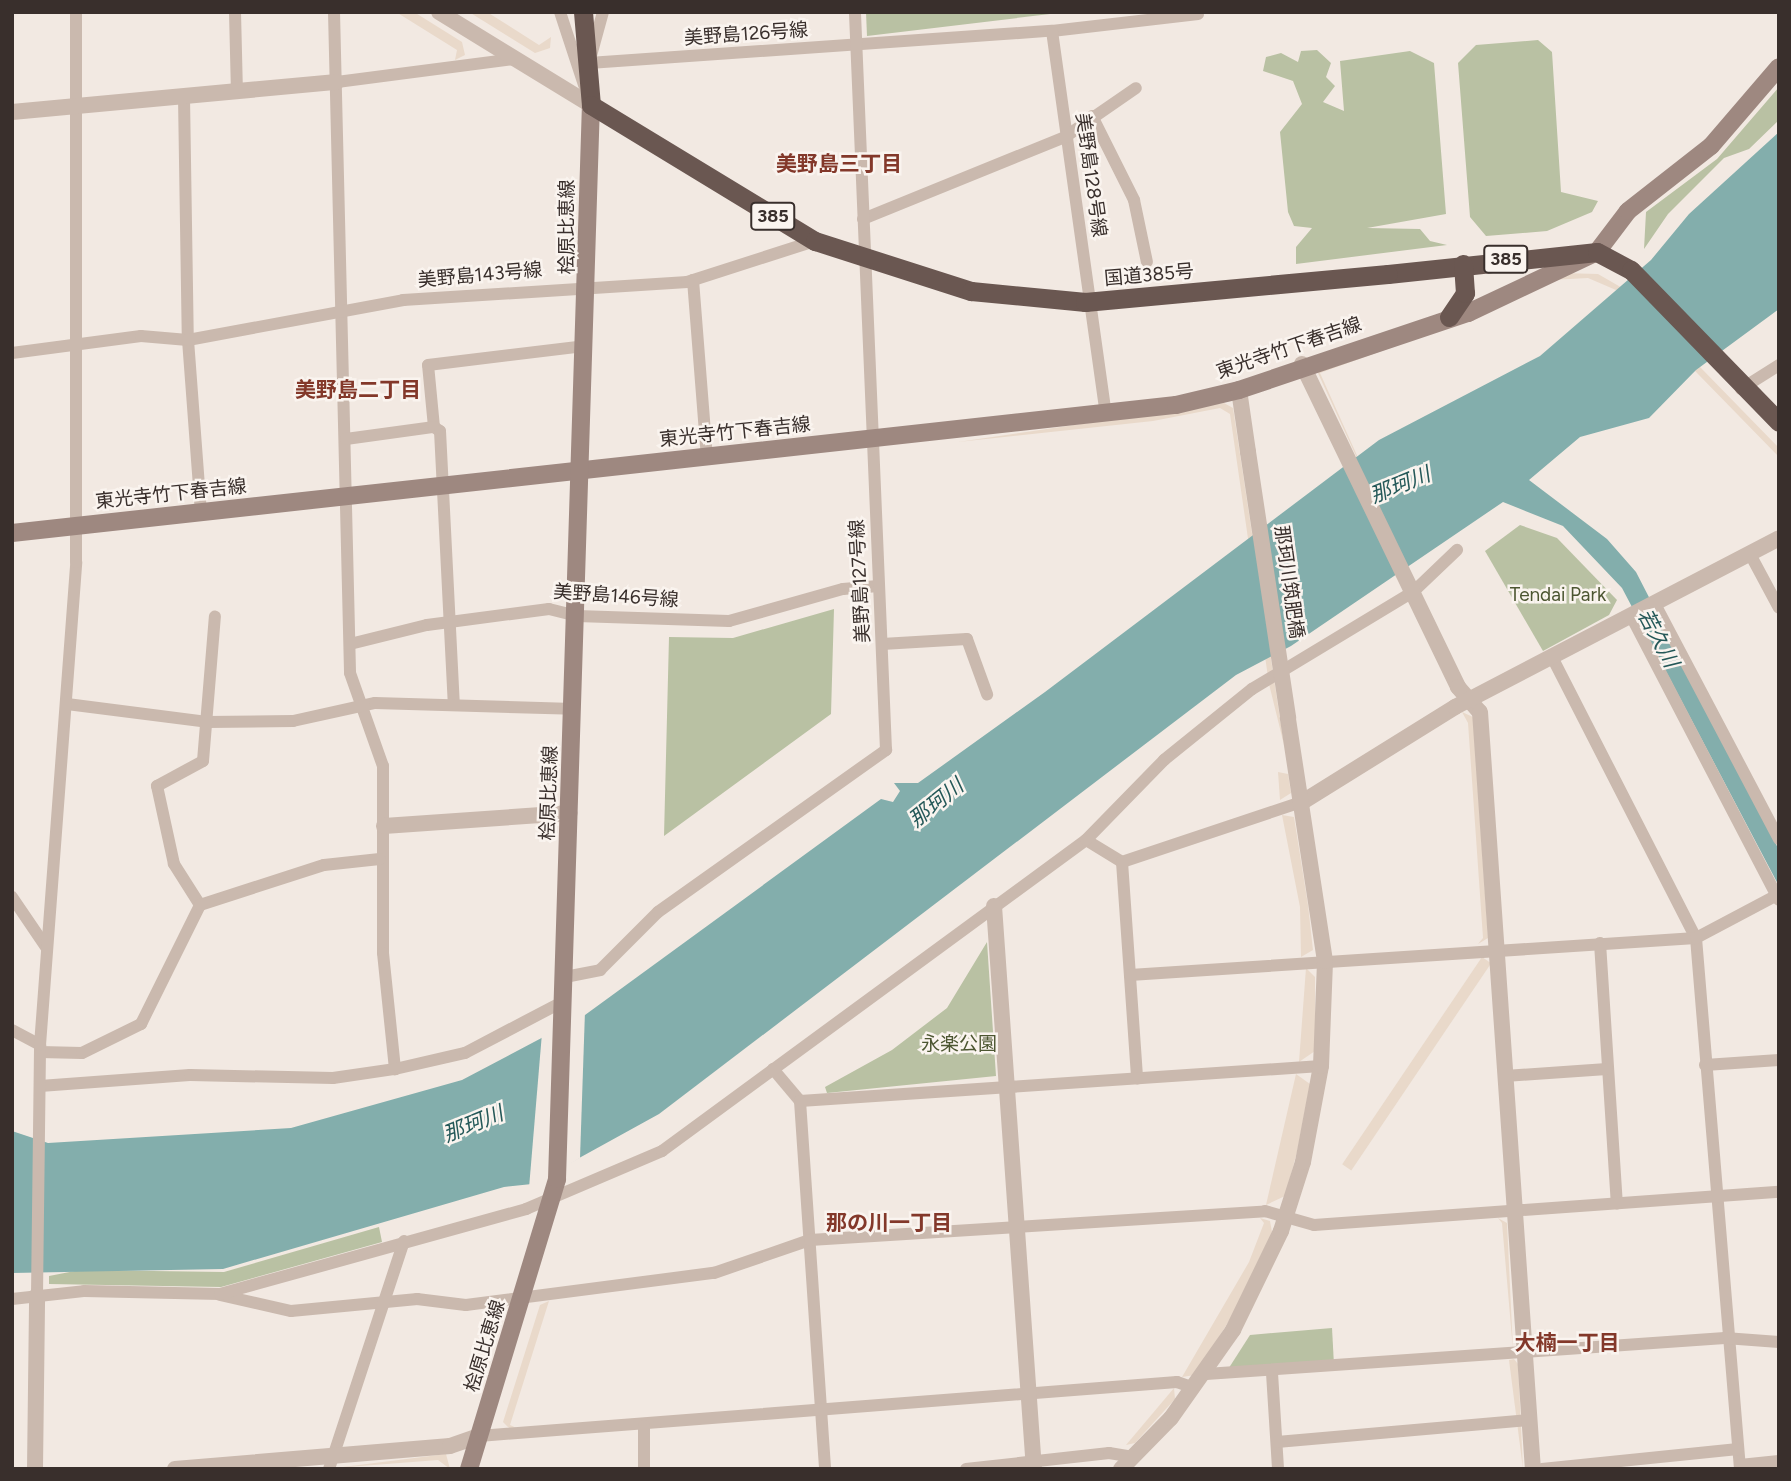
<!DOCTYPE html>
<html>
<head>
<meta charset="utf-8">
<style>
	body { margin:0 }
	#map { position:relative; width:1791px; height:1481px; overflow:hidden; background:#f2e9e2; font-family:Figtree,"Noto Sans JP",sans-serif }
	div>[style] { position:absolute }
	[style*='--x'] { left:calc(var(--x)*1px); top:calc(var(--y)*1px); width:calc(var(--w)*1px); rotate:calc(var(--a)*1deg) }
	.green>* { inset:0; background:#b9c1a3 }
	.plaza>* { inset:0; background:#e9d9ca; transform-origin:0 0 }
	.water>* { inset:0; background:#83aeac }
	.pier>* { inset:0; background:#f2e9e2 }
	.minor>* { height:12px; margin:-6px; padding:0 6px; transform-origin:6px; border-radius:6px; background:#cab9ae }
	.tertiary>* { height:16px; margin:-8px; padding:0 8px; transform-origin:8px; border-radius:8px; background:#cab9ae }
	.secondary>* { height:18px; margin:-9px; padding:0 9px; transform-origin:9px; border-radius:9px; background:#9e8880 }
	.trunk>* { height:19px; margin:-9.5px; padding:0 9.5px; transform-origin:9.5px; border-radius:9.5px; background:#6a5751 }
	.tertiary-bridge>* { height:16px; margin:-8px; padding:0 8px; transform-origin:8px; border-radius:8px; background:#cab9ae }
	.trunk-bridge>* { height:19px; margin:-9.5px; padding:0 9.5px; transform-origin:9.5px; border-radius:9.5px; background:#6a5751 }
	span { translate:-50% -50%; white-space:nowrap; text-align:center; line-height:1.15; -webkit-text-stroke:5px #faf4ef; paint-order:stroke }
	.shield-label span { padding:2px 5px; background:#faf4ef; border:2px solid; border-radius:5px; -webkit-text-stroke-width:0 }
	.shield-label { font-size:18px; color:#392f2c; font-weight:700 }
	.street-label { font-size:19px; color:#392f2c }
	.park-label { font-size:19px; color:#4c5631 }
	.neighbourhood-label { font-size:21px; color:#83382a; font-weight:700 }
	.water-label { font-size:21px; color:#245858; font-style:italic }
	.frame { position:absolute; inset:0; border:14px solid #392f2c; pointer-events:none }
</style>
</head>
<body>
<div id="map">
	<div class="green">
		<i style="clip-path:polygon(866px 12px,1067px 12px,867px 36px)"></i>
		<i style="clip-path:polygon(1538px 40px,1552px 52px,1561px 192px,1598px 201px,1592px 212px,1547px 231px,1486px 236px,1470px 217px,1458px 63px,1476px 45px)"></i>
		<i style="clip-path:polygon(1317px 50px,1331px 63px,1326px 77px,1335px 86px,1323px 102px,1344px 111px,1340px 61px,1410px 51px,1434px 63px,1446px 214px,1367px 228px,1420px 229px,1430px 241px,1447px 245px,1296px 264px,1296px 247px,1312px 228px,1294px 226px,1288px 212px,1280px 132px,1302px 104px,1293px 81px,1263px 71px,1266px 57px,1281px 53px,1298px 62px,1301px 51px)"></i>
		<i style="clip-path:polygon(1779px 87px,1779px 120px,1749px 149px,1724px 158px,1668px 214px,1644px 249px,1646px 212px,1717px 159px)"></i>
		<i style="clip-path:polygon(1520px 525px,1557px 538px,1617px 600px,1609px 615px,1543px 651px,1485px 551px)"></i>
		<i style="clip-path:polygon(834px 609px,831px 714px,664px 836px,669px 637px,733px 638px)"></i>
		<i style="clip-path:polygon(987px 942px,996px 1076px,827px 1093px,825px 1087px,892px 1050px,947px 1008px)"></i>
		<i style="clip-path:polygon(379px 1227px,382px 1242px,221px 1287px,49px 1284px,49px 1276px,80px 1270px,224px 1272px)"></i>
		<i style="clip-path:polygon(1332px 1328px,1334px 1365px,1225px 1374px,1250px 1335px)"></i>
	</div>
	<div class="plaza">
		<i style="clip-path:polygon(396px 12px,414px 12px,462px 42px,465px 55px,455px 60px,457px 50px)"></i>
		<i style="clip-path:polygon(469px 12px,487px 12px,539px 45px,551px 37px,550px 48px,535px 53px)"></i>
		<i style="clip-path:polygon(1562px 273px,1598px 274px,1624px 289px,1779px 448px,1779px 457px,1616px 290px,1588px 278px,1551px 280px,1471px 319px,1320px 373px,1412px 578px,1317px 371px,1472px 315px)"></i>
		<i style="clip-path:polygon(1224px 403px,1233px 408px,1284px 745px,1269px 684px,1230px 414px,1220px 408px,1153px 421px,958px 442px)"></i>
		<i style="clip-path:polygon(1462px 712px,1473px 717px,1488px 938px,1478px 944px,1483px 938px,1468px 723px)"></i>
		<i style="clip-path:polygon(1278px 772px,1288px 774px,1291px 793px,1280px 800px)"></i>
		<i style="clip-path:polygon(1282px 815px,1294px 817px,1308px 905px,1313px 950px,1301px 957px,1300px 907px)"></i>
		<i style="left:1482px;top:957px;width:11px;height:250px;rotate:34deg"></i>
		<i style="clip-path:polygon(1306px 968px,1315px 977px,1315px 1051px,1299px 1062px)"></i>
		<i style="clip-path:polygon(1296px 1074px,1310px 1084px,1297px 1152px,1285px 1196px,1266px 1205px)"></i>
		<i style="clip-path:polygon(1260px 1218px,1270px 1221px,1272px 1232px,1232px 1316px,1195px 1375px,1182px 1377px,1249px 1262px,1264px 1223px)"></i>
		<i style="clip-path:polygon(1498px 1218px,1507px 1223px,1513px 1350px,1502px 1223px)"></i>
		<i style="clip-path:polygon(549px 1301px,510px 1425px,521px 1430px,511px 1430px,503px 1422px,540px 1305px)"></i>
		<i style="clip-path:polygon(1514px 1359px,1518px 1364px,1523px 1469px,1509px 1360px)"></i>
		<i style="clip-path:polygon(1174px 1388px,1175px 1399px,1135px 1443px,1126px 1445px)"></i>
		<i style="clip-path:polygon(446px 1454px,450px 1469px,438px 1460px,335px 1468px)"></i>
	</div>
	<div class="water">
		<i style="clip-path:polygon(1779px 132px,1779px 309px,1696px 370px,1649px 418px,1580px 437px,1529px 480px,1607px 539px,1636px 572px,1779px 850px,1779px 886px,1622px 588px,1563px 526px,1503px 502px,1291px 646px,1236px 675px,659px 1114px,532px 1184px,504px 1187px,223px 1269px,12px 1273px,12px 1131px,48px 1143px,291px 1128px,462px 1080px,585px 1015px,881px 799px,893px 802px,900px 791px,894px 783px,918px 783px,1045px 692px,1379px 440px,1540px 356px,1651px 260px,1689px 214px)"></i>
	</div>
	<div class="pier">
		<i style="clip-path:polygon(585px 1011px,580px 1158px,529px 1188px,542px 1033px)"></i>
	</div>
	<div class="minor">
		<i style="--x:235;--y:12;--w:80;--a:88.6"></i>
		<i style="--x:334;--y:12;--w:661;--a:88.61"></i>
		<i style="--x:350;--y:673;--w:99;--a:70.5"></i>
		<i style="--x:383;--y:766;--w:187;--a:90"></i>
		<i style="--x:383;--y:953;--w:117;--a:84.1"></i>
		<i style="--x:560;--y:12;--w:77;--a:71.8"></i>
		<i style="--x:603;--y:12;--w:53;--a:105.4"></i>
		<i style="--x:589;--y:63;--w:464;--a:-4"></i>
		<i style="--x:1052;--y:31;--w:147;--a:-6.6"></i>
		<i style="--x:1052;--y:31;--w:386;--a:82"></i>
		<i style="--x:337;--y:82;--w:177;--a:-7.4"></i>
		<i style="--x:184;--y:97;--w:243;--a:89.1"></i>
		<i style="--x:188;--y:340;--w:172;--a:85.7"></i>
		<i style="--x:1092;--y:116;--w:94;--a:63.4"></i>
		<i style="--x:1134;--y:200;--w:63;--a:78.2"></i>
		<i style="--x:863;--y:219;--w:218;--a:-22.1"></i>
		<i style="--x:1065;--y:137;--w:86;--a:-34.6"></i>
		<i style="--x:693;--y:280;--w:178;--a:85.5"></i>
		<i style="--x:12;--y:353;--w:130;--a:-7.5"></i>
		<i style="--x:141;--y:336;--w:47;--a:4.9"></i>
		<i style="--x:188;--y:340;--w:219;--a:-10.5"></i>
		<i style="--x:403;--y:300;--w:285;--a:-3.6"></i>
		<i style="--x:687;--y:282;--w:134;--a:-17.8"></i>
		<i style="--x:1741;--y:389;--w:45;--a:-32.3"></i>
		<i style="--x:434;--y:427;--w:62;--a:-95.5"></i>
		<i style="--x:428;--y:365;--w:159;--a:-6.9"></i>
		<i style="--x:346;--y:439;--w:89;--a:-7.8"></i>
		<i style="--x:434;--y:427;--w:7;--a:34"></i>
		<i style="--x:440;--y:431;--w:274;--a:87.1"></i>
		<i style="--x:1750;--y:554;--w:61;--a:61.8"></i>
		<i style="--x:1655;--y:604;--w:266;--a:62.2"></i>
		<i style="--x:1631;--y:616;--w:320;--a:62.5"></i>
		<i style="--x:350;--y:644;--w:79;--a:-13.9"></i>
		<i style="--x:427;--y:625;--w:123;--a:-7.5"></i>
		<i style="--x:549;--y:609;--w:29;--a:14"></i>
		<i style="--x:577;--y:616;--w:152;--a:1.9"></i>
		<i style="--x:729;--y:621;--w:118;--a:-15.7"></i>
		<i style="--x:843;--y:589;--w:35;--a:-5"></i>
		<i style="--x:882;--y:644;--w:85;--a:-3.4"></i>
		<i style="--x:967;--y:639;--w:59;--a:70"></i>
		<i style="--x:1552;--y:657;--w:316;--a:62.9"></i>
		<i style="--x:1696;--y:938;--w:533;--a:85.26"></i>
		<i style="--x:67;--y:704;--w:141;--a:7.3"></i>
		<i style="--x:207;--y:722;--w:86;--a:-0.7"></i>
		<i style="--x:293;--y:721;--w:84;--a:-12.4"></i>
		<i style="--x:375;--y:703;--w:198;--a:1.7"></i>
		<i style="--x:1086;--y:840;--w:42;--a:31.4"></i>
		<i style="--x:1122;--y:862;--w:192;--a:-18.5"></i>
		<i style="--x:1122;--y:862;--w:217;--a:86"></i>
		<i style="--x:12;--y:897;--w:60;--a:55.8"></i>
		<i style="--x:200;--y:905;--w:49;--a:-122.4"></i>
		<i style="--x:174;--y:864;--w:80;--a:-102.3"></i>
		<i style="--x:157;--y:786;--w:52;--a:-28.5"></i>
		<i style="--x:203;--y:761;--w:145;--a:-85.3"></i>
		<i style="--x:1600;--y:943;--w:261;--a:86.3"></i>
		<i style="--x:1130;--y:975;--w:567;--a:-3.74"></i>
		<i style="--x:1696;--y:938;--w:94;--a:-27.9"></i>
		<i style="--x:565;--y:977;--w:36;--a:-11"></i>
		<i style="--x:600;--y:970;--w:82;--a:-45"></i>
		<i style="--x:658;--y:912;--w:280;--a:-35.4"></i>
		<i style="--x:886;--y:750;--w:739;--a:-92.41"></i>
		<i style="--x:12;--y:1030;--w:32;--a:28"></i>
		<i style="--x:40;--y:1052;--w:42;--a:1.4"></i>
		<i style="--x:82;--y:1053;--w:66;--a:-26.2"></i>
		<i style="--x:141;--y:1024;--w:133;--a:-63.6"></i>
		<i style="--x:200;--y:905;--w:130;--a:-17.9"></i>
		<i style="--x:324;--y:865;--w:56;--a:-6.1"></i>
		<i style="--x:1705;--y:1065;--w:74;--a:-3.9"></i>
		<i style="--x:773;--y:1069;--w:42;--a:49.8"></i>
		<i style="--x:800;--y:1101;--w:522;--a:-3.84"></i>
		<i style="--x:1505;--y:1076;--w:102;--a:-3.9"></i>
		<i style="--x:40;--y:1086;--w:150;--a:-4.2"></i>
		<i style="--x:190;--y:1075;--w:143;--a:1.2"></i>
		<i style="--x:333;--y:1078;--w:63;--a:-8.3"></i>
		<i style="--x:395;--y:1069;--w:72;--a:-12.9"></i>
		<i style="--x:465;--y:1053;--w:112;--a:-27.7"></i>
		<i style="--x:800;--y:1101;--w:369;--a:86.1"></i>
		<i style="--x:37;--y:1295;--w:250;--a:-89.3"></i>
		<i style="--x:40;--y:1045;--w:484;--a:-85.7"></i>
		<i style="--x:76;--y:562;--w:550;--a:-90"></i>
		<i style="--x:220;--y:1295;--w:73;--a:12.7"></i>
		<i style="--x:291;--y:1311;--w:127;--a:-5.4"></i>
		<i style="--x:417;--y:1299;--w:49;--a:7"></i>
		<i style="--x:466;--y:1305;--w:250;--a:-7.4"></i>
		<i style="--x:714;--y:1273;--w:102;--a:-19"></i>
		<i style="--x:810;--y:1240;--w:456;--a:-3.6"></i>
		<i style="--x:1265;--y:1211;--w:51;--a:15.9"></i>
		<i style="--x:1314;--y:1225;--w:466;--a:-4.1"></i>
		<i style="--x:12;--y:1299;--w:72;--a:-6.3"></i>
		<i style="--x:84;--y:1291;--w:136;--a:1.3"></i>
		<i style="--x:220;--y:1294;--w:318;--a:-15.5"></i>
		<i style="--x:526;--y:1209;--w:148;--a:-23.1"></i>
		<i style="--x:662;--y:1151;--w:526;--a:-36.26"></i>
		<i style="--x:1086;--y:840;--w:112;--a:-45.7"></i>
		<i style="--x:1164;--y:760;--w:113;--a:-38.9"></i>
		<i style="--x:1252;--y:689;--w:188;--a:-31.1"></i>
		<i style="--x:1413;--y:592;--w:61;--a:-43.7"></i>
		<i style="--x:1272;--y:1373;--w:96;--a:86.4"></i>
		<i style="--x:1206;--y:1374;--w:520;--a:-3.97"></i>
		<i style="--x:1725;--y:1338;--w:54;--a:4.2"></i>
		<i style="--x:479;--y:1436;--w:700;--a:-4.42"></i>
		<i style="--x:1177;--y:1382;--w:18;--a:19"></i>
		<i style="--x:1277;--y:1442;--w:254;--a:-5"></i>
		<i style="--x:1740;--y:1465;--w:39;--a:-6"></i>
		<i style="--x:329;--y:1469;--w:240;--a:-71.8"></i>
		<i style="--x:644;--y:1469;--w:43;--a:-90"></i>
		<i style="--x:966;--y:1469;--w:144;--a:-6.4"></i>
		<i style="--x:1109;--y:1453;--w:26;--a:9"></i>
		<i style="--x:1542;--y:1469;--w:197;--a:-5.8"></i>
	</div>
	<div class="tertiary">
		<i style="--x:439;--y:12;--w:178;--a:31.5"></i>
		<i style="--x:12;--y:112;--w:326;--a:-5.3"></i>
		<i style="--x:1302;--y:364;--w:359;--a:64.2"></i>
		<i style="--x:1458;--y:687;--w:33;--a:49"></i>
		<i style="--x:1480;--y:712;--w:759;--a:86"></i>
		<i style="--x:1239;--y:390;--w:63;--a:81.7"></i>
		<i style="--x:1304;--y:801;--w:178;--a:-31.9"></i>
		<i style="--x:1455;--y:707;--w:365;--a:-27.5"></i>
		<i style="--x:384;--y:826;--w:186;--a:-4"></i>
		<i style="--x:994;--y:906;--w:564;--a:85.94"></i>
		<i style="--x:35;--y:1469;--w:174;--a:-89.3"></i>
		<i style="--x:175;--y:1469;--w:276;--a:-4.8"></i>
		<i style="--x:450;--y:1446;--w:31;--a:-19"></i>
		<i style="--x:1121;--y:1469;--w:71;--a:-45.6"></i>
		<i style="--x:1171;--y:1418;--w:108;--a:-54.8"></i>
		<i style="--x:1233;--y:1330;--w:110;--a:-64.1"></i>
		<i style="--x:1281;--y:1231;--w:72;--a:-72.3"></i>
		<i style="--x:1303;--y:1162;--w:98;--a:-79.4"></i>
		<i style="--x:1321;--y:1066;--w:105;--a:-87.8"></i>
		<i style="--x:1325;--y:961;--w:246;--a:-98.7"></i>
	</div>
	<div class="secondary">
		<i style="--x:12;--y:533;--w:1171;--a:-6.28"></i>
		<i style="--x:1176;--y:405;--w:65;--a:-13.4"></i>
		<i style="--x:1239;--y:390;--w:242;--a:-18.6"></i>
		<i style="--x:1468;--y:313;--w:143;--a:-25.3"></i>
		<i style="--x:1597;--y:252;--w:51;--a:-52.9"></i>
		<i style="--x:1628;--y:211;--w:105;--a:-38.1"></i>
		<i style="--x:1711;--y:146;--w:104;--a:-49.3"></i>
		<i style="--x:469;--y:1469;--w:303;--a:-73.1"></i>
		<i style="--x:557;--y:1179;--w:1075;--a:-88.19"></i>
	</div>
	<div class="trunk">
		<i style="--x:583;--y:12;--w:93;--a:85.1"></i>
		<i style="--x:591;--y:105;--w:262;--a:31.3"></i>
		<i style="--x:815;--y:241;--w:164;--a:17.8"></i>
		<i style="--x:1388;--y:274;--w:210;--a:-6"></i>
		<i style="--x:1597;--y:252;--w:38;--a:28"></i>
		<i style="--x:1631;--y:270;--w:212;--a:45.8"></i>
		<i style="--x:1449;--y:317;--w:29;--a:-56"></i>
		<i style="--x:1465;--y:293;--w:29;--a:-94"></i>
	</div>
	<div class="tertiary-bridge">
		<i style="--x:1248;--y:452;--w:269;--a:81.4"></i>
	</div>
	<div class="trunk-bridge">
		<i style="--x:971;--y:291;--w:115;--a:5.5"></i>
		<i style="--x:1085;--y:302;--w:304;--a:-5.3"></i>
	</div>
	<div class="shield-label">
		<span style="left:773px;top:216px">385</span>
		<span style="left:1506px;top:259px">385</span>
	</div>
	<div class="street-label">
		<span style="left:746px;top:34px;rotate:-4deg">美野島126号線</span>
		<span style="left:1091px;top:175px;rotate:82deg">美野島128号線</span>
		<span style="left:567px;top:227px;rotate:-90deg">桧原比恵線</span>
		<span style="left:480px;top:275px;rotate:-5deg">美野島143号線</span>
		<span style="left:1149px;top:275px;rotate:-5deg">国道385号</span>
		<span style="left:1289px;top:348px;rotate:-19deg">東光寺竹下春吉線</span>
		<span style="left:735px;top:432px;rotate:-6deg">東光寺竹下春吉線</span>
		<span style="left:171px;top:494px;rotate:-6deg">東光寺竹下春吉線</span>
		<span style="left:860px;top:581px;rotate:-93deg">美野島127号線</span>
		<span style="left:1289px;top:582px;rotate:82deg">那珂川筑肥橋</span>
		<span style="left:616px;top:596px;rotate:4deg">美野島146号線</span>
		<span style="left:549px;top:793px;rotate:-88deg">桧原比恵線</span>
		<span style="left:485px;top:1346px;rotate:-73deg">桧原比恵線</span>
	</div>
	<div class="park-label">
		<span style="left:1558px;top:595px">Tendai Park</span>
		<span style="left:959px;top:1044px">永楽公園</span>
	</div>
	<div class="neighbourhood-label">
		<span style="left:839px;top:164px">美野島三丁目</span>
		<span style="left:358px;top:390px">美野島二丁目</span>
		<span style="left:889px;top:1223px">那の川一丁目</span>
		<span style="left:1567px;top:1343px">大楠一丁目</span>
	</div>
	<div class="water-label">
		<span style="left:1400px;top:485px;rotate:-22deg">那珂川</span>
		<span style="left:1658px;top:638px;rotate:62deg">若久川</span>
		<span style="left:936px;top:803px;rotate:-39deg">那珂川</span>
		<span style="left:473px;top:1124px;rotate:-22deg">那珂川</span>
	</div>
	<div class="frame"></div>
</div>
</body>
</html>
